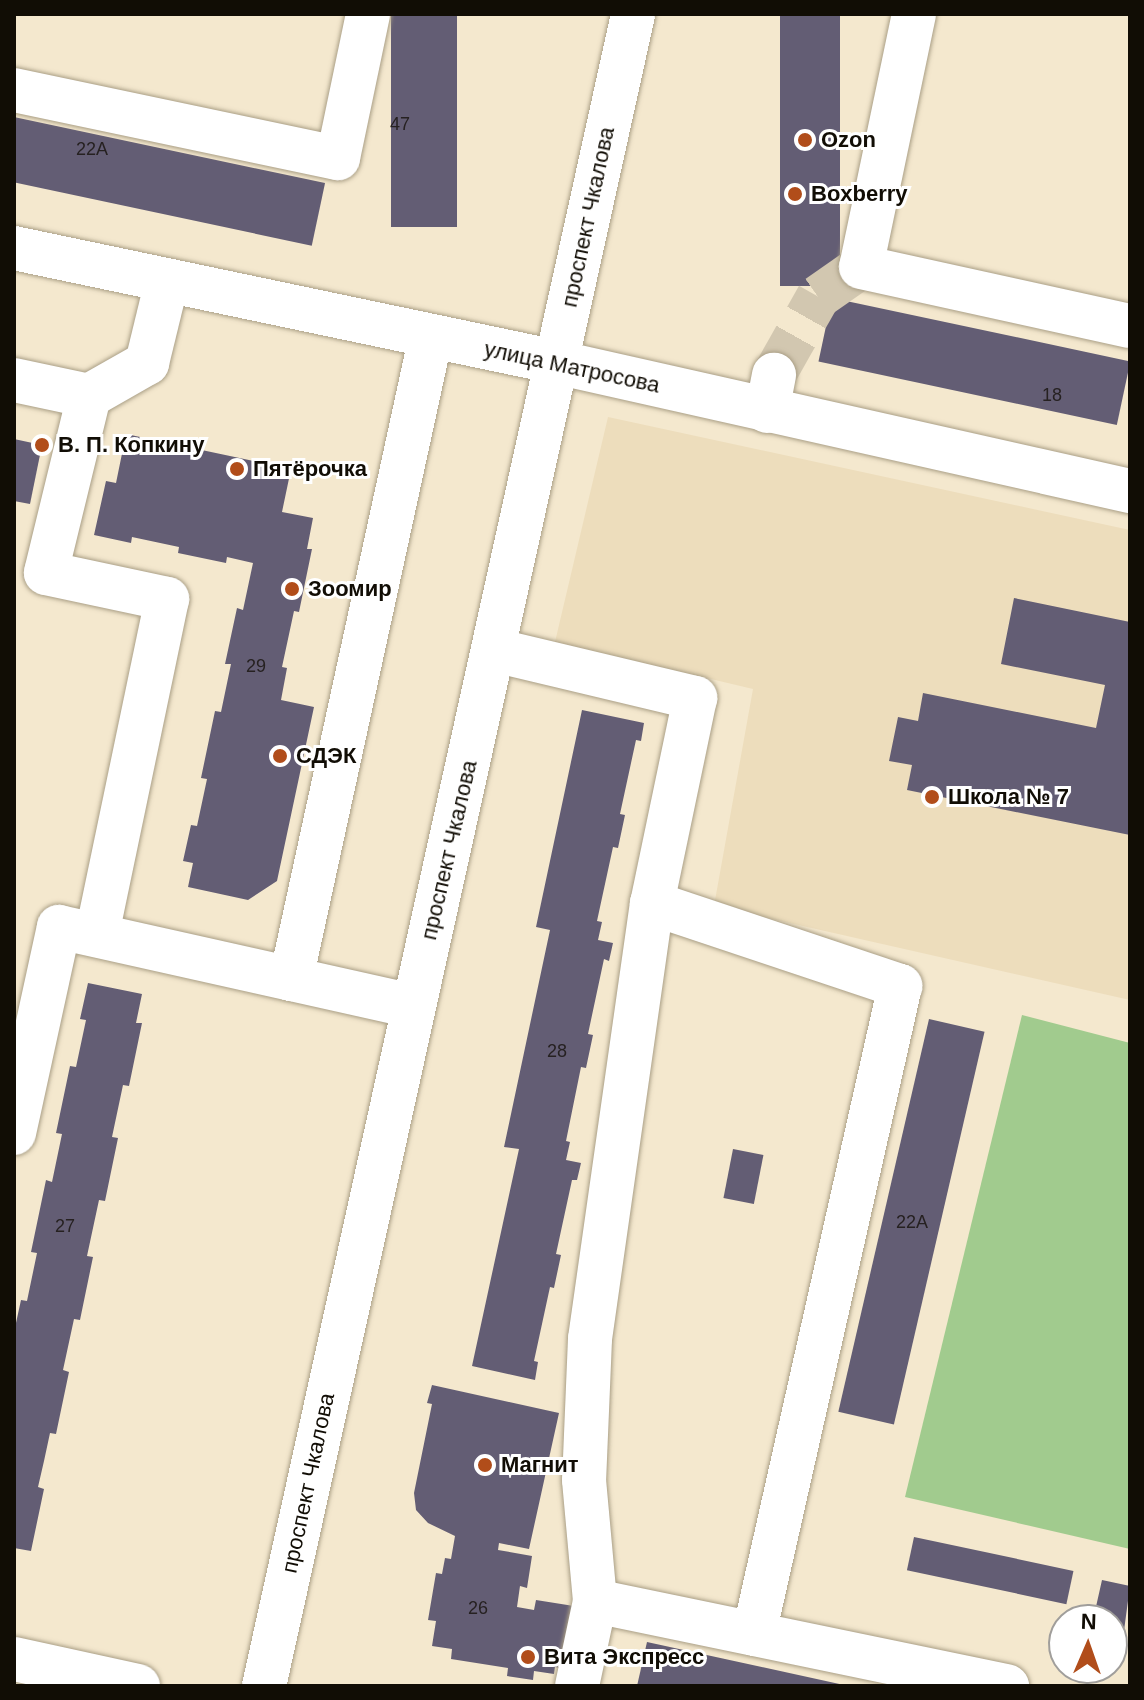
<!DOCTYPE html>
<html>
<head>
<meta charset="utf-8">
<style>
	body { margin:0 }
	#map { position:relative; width:1144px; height:1700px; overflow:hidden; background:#f4e8ce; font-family:Helvetica,sans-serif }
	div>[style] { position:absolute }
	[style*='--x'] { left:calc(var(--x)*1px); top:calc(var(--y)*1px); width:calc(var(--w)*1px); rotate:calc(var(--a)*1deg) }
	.built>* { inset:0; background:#edddbc }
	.green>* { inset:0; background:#a1cb8e }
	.building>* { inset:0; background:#635d74; transform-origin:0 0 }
	.minor-tunnel>* { height:44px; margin-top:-22px; transform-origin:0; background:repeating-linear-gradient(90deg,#d2c7b0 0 44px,transparent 0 66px) }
	.roads { filter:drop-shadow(0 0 2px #aa9f86) drop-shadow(0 0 2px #aa9f86) }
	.minor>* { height:44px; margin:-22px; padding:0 22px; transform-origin:22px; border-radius:22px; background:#fff }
	.major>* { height:44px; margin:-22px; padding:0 22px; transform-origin:22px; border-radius:22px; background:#fff }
	.dots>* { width:22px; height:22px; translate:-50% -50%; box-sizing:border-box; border:4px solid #fff; border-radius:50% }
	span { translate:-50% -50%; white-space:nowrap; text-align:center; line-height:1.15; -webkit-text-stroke:6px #fff; paint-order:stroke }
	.number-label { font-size:18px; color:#262121 }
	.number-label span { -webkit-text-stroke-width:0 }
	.poi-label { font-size:22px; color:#110d05; font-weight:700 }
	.left { translate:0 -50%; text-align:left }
	.street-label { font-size:22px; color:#110d05 }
	.frame { position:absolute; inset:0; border:16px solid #110d05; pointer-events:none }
	.north { position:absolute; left:1048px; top:1604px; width:80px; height:80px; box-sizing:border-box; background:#fff; border:2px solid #a09e9b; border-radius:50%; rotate:2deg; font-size:22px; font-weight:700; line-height:32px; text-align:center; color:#110d05 }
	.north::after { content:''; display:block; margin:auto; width:28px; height:36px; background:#b14d1a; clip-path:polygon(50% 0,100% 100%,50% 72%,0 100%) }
</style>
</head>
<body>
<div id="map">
	<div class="built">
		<i style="clip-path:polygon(608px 417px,1130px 530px,1130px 1000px,714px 906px,753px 689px,555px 642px)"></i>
	</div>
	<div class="green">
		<i style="clip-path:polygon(1022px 1015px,1130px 1043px,1130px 1549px,905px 1497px)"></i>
	</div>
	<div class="building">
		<i style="left:391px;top:14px;width:66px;height:213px"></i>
		<i style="left:780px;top:14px;width:60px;height:272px"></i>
		<i style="left:14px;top:117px;width:318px;height:64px;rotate:12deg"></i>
		<i style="left:832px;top:298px;width:305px;height:65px;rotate:12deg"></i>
		<i style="clip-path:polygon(126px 434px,291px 469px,282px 512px,313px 518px,307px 549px,312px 549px,299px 612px,294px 611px,282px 667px,287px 668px,281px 700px,314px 707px,277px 881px,248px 900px,188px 887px,193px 863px,183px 861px,191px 825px,197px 826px,207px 779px,201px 778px,215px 711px,221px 712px,231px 664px,225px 664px,237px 608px,243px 610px,253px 563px,227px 557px,226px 563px,178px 553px,179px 547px,132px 537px,131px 543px,94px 535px,106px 481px,116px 483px)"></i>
		<i style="clip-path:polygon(14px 439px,42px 445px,30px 504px,14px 501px)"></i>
		<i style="clip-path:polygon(1014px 598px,1130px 622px,1130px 835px,907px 790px,912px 765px,889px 761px,898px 717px,918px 721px,923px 693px,1096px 728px,1105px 685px,1001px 664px)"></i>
		<i style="clip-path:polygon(582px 710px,644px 723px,641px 741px,636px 740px,620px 814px,625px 815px,618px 848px,613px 847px,597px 921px,602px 922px,598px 940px,613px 943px,609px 961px,604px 959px,588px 1034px,593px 1035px,586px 1068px,581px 1067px,566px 1141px,570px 1142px,566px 1160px,581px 1163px,577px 1180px,572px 1180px,556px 1254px,561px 1255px,554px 1288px,550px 1287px,534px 1361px,538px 1362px,535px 1380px,472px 1366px,519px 1149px,504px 1147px,550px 930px,536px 927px)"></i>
		<i style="clip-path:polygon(88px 983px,142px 994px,136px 1023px,142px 1023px,129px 1086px,123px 1085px,112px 1137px,118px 1138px,105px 1201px,99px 1200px,87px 1256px,93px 1257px,80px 1320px,74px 1319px,63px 1370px,69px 1372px,56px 1434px,50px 1433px,44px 1461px,38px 1487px,44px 1489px,31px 1551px,14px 1548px,14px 1332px,21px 1300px,27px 1301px,37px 1253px,31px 1252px,46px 1180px,52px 1182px,62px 1134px,56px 1133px,70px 1066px,76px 1067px,86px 1020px,80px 1019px)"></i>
		<i style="left:929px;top:1019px;width:57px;height:403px;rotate:13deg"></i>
		<i style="left:733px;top:1149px;width:31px;height:50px;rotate:11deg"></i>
		<i style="clip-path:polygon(432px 1385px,559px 1413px,529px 1549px,499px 1543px,498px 1550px,532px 1556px,527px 1588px,520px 1586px,517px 1607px,534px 1610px,536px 1600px,580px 1607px,570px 1670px,555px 1667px,554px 1674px,534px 1671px,533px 1680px,507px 1676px,508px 1668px,451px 1659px,452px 1649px,432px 1646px,436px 1621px,428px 1620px,436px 1573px,442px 1574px,445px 1558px,451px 1559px,455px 1536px,428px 1523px,416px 1510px,414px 1493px,432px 1404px,427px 1403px)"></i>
		<i style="left:914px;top:1537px;width:163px;height:34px;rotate:12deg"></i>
		<i style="clip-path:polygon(1102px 1580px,1130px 1586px,1123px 1638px,1112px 1636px,1112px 1620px,1093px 1620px)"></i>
		<i style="clip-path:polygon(647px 1642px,844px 1685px,843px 1686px,637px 1686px)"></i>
	</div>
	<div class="minor-tunnel">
		<i style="--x:774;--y:375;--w:90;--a:-60.6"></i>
		<i style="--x:818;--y:297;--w:52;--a:-34.9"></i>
	</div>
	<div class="roads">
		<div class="minor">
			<i style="--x:914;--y:14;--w:258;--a:101.8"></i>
			<i style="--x:861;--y:267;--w:275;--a:12.4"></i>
			<i style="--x:14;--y:90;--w:331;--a:11.9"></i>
			<i style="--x:338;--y:158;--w:147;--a:-78.2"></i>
			<i style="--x:14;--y:248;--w:554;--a:11.88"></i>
			<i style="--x:556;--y:362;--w:588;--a:12.67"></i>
			<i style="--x:14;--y:380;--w:77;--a:12"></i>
			<i style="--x:89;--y:396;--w:182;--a:103.7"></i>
			<i style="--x:46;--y:573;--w:124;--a:12.1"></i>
			<i style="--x:167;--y:599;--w:343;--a:101.8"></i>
			<i style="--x:89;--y:396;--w:67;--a:-29.6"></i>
			<i style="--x:147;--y:363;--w:84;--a:-76.3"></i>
			<i style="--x:767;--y:411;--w:37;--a:-79"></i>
			<i style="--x:494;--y:650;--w:207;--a:13.4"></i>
			<i style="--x:695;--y:698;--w:209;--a:101.8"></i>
			<i style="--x:652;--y:903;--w:440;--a:98.1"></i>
			<i style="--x:590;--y:1339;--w:141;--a:92.4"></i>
			<i style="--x:584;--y:1480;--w:121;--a:84.8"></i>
			<i style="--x:595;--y:1601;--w:421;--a:11.7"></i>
			<i style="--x:652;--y:903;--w:262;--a:18.5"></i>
			<i style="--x:900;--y:986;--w:664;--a:102.7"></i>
			<i style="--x:291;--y:979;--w:658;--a:-77.72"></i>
			<i style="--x:14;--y:1133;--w:211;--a:-77.7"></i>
			<i style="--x:59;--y:927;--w:363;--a:12.6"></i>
			<i style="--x:14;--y:1659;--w:127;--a:12.3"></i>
			<i style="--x:577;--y:1686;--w:87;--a:-78"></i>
		</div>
		<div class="major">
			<i style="--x:264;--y:1686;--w:1712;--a:-77.55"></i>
		</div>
	</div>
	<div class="dots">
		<i style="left:805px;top:140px;background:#b14d1a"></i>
		<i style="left:795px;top:194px;background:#b14d1a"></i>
		<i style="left:42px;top:445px;background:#b14d1a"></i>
		<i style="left:237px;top:469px;background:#b14d1a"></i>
		<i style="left:292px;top:589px;background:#b14d1a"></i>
		<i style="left:280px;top:756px;background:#b14d1a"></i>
		<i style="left:932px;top:797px;background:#b14d1a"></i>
		<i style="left:485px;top:1465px;background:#b14d1a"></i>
		<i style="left:528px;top:1657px;background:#b14d1a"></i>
	</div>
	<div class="number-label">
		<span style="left:400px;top:124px">47</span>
		<span style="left:92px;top:149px">22А</span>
		<span style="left:1052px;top:395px">18</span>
		<span style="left:256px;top:666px">29</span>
		<span style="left:557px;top:1051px">28</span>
		<span style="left:912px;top:1222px">22А</span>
		<span style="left:65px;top:1226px">27</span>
		<span style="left:478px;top:1608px">26</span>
	</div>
	<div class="poi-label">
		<span class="left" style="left:821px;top:140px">Ozon</span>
		<span class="left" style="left:811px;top:194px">Boxberry</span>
		<span class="left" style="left:58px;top:445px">В. П. Копкину</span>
		<span class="left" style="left:253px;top:469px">Пятёрочка</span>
		<span class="left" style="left:308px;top:589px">Зоомир</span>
		<span class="left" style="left:296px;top:756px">СДЭК</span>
		<span class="left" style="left:948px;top:797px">Школа № 7</span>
		<span class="left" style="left:501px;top:1465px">Магнит</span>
		<span class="left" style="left:544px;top:1657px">Вита Экспресс</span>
	</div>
	<div class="street-label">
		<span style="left:588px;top:217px;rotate:-78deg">проспект Чкалова</span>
		<span style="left:572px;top:367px;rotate:12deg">улица Матросова</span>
		<span style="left:449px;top:850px;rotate:-77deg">проспект Чкалова</span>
		<span style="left:308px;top:1483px;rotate:-78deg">проспект Чкалова</span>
	</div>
	<div class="frame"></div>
	<div class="north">N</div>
</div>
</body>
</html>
